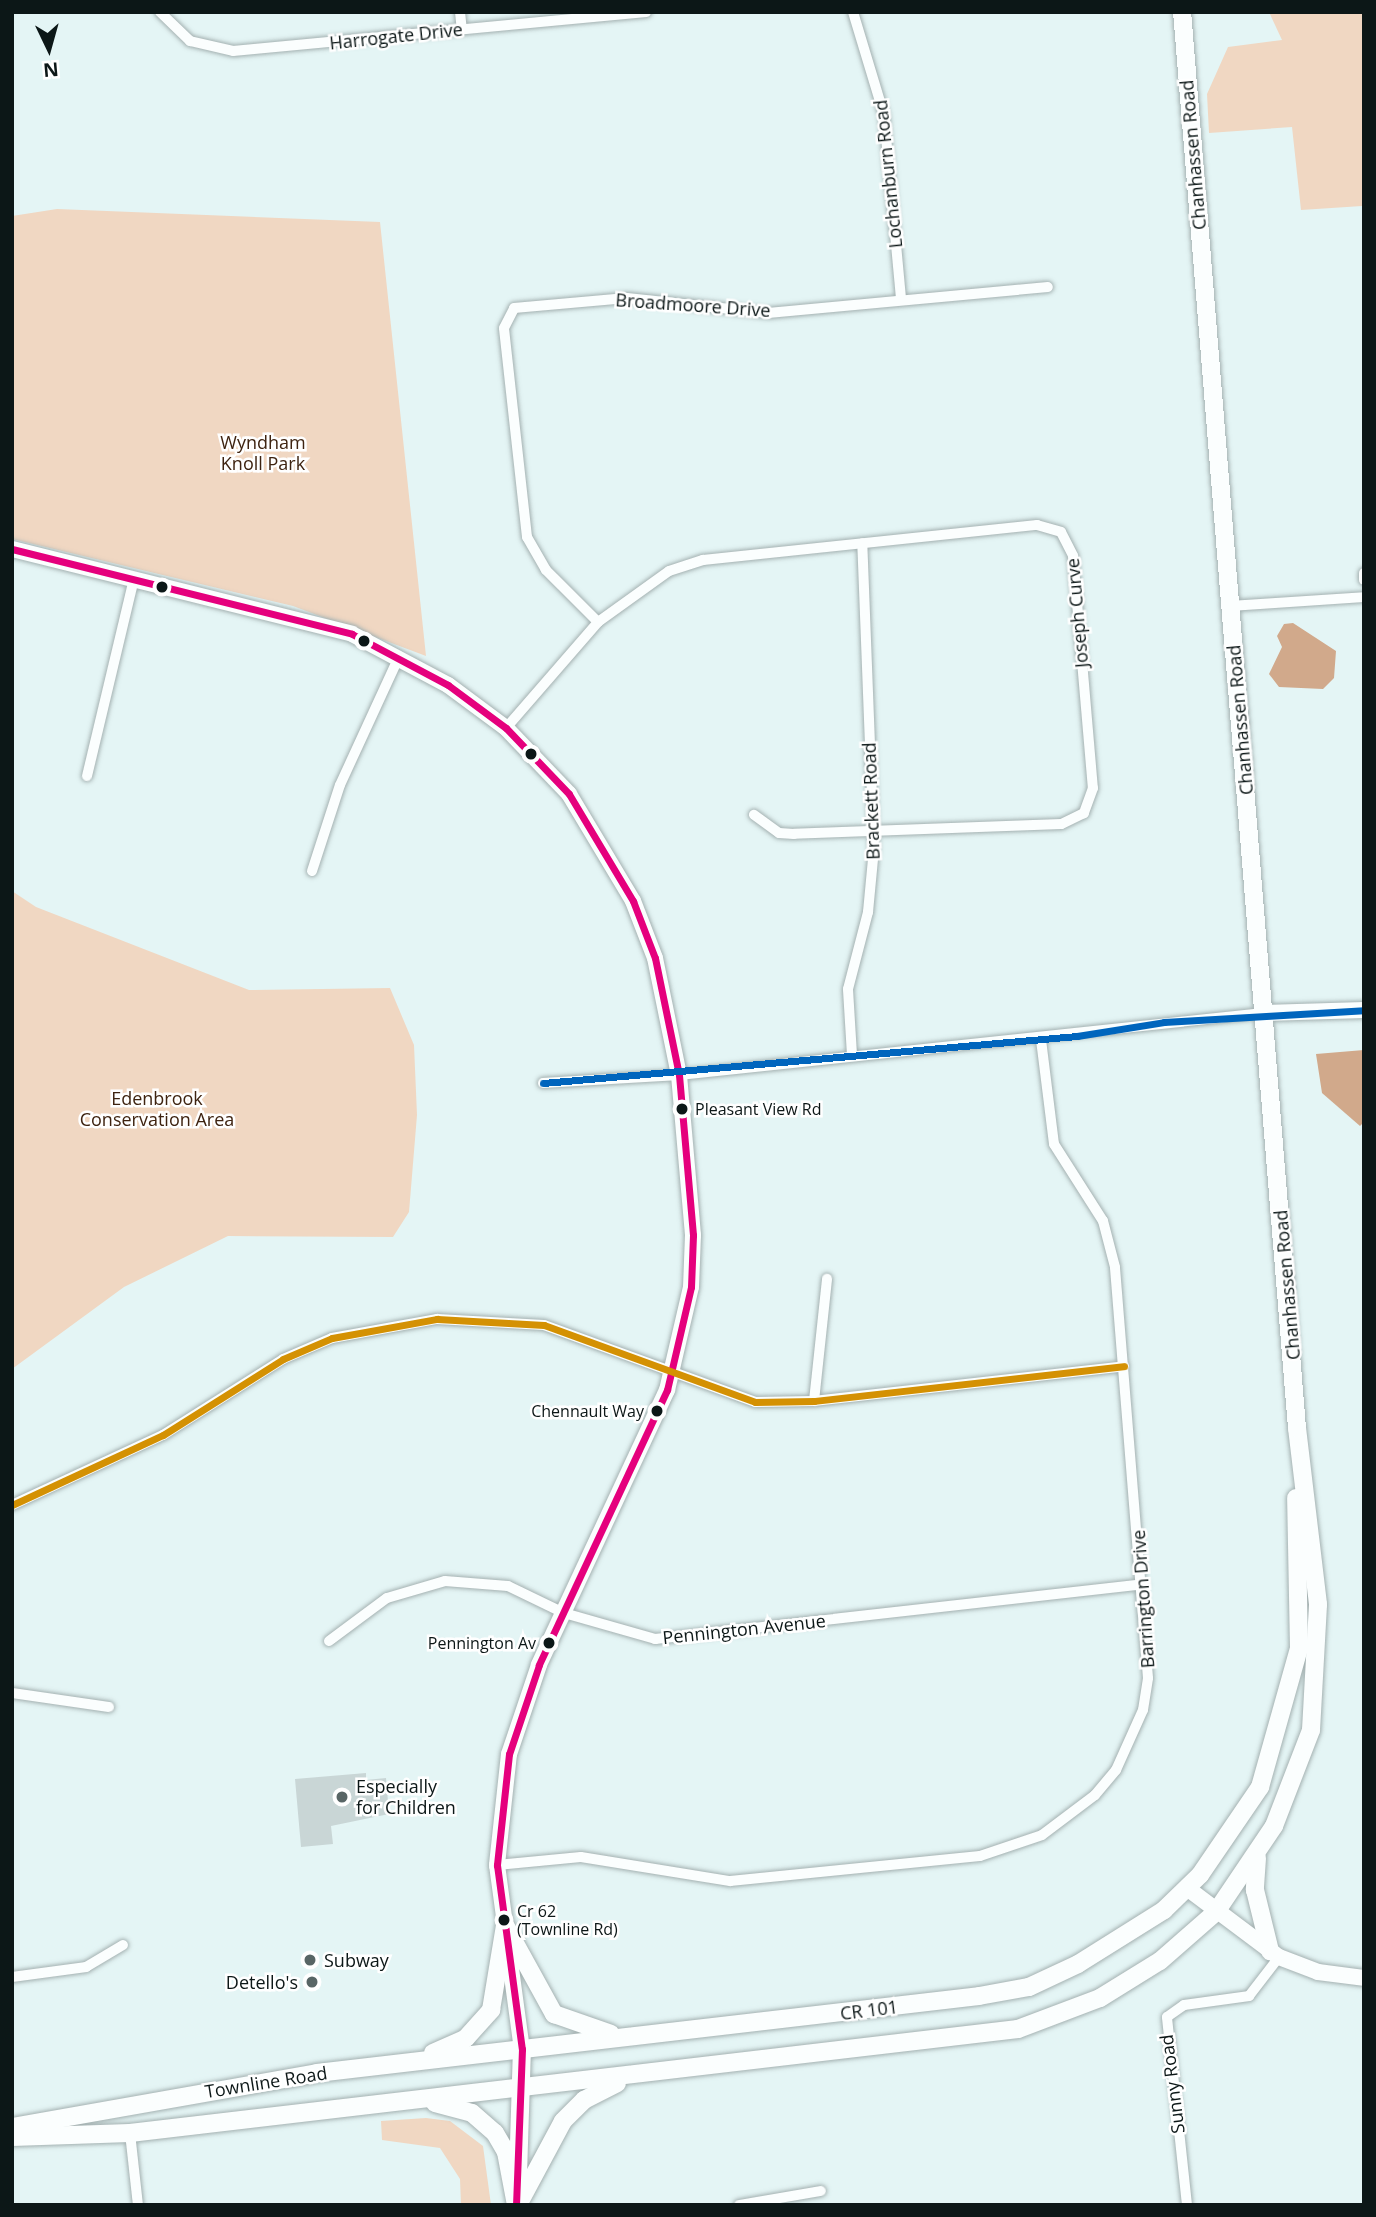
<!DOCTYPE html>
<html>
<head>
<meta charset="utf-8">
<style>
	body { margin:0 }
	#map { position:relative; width:1376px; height:2217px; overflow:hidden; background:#e4f5f5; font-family:"Open Sans",sans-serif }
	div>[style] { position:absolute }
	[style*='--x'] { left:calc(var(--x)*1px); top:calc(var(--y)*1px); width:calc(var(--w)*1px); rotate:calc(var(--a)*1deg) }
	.green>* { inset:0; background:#f0d7c2 }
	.water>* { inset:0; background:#d1a98b }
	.building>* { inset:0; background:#c9d6d6 }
	.roads { filter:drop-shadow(0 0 2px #a4b1b1) drop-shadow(0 0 2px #a4b1b1) }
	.street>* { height:10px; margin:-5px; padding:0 5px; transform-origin:5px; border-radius:5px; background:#fbfefe }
	.secondary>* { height:16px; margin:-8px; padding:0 8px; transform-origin:8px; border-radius:8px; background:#fbfefe }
	.primary>* { height:18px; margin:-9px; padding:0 9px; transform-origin:9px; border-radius:9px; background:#fbfefe }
	.bus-1>* { height:7px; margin:-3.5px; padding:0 3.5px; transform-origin:3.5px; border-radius:3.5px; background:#e5007d }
	.bus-2>* { height:7px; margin:-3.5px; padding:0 3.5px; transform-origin:3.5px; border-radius:3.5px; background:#0065bd }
	.bus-3>* { height:7px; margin:-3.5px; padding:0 3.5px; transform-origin:3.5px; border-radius:3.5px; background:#d49103 }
	.dots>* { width:19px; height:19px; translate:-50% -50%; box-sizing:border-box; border:4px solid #fff; border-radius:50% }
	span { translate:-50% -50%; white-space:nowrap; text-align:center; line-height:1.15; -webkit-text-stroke:5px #fff; paint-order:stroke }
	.bus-label { font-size:16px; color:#0c1717 }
	.left { translate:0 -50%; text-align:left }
	.right { translate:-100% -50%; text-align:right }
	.street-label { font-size:18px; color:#0c1717 }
	.park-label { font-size:18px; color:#3e2310 }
	.poi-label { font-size:18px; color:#0c1717 }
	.frame { position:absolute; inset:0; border:14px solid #0c1717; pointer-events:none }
	.north { position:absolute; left:14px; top:14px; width:70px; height:70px; -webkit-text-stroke:5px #fff; paint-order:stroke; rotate:175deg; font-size:19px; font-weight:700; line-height:28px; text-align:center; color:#0c1717 }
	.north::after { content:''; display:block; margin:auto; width:24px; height:32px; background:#0c1717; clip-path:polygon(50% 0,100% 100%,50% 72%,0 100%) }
</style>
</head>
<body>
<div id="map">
	<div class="green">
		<i style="clip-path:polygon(1269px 12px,1364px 12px,1362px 206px,1301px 210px,1292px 127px,1209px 133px,1207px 94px,1228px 47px,1282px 40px)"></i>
		<i style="clip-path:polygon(57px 209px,380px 222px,426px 656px,293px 606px,12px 539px,12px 216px)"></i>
		<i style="clip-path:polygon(12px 891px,36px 907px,249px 990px,390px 988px,414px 1045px,417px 1115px,409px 1212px,393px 1237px,228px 1236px,124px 1287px,12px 1369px)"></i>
		<i style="clip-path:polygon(426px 2118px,450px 2121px,483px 2146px,491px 2205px,461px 2205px,460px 2179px,440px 2148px,382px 2140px,381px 2121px)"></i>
	</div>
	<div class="water">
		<i style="clip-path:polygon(1293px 623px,1336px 651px,1334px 678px,1323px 689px,1279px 687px,1269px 674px,1282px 647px,1277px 636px,1284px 624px)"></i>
		<i style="clip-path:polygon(1364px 1050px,1364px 1122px,1360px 1126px,1322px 1093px,1316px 1054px)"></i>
	</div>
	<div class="building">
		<i style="clip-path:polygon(366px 1773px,366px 1780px,386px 1778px,389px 1814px,331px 1826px,333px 1844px,301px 1847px,295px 1779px)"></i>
	</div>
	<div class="roads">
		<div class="street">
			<i style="--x:160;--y:12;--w:42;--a:44"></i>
			<i style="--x:190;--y:41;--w:44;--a:13.1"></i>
			<i style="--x:233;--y:51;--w:415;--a:-5.4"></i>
			<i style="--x:460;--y:12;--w:18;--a:84"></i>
			<i style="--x:853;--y:12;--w:108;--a:73.2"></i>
			<i style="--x:884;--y:115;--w:185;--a:84.7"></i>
			<i style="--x:1364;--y:573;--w:7;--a:90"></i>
			<i style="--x:1230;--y:606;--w:134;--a:-3.8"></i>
			<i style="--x:598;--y:622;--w:74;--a:-135"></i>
			<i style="--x:546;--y:570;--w:38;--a:-120"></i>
			<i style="--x:527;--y:537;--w:210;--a:-96.3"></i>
			<i style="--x:504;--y:328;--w:22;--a:-63"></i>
			<i style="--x:514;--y:308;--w:113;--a:-5.1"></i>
			<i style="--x:627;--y:298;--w:142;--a:6.1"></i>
			<i style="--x:768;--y:313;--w:281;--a:-5.3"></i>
			<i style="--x:506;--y:728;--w:140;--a:-49"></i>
			<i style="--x:598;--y:622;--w:87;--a:-35.7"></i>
			<i style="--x:669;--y:571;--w:36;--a:-18"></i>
			<i style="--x:703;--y:560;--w:336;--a:-6"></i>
			<i style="--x:1037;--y:525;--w:25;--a:16"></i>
			<i style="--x:1061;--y:532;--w:27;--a:63"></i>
			<i style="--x:1073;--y:556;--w:233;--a:85.1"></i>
			<i style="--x:1093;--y:788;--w:27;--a:110"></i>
			<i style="--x:1084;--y:813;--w:25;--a:154"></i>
			<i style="--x:1061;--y:824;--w:267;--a:177.9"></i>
			<i style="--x:794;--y:834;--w:15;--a:-176"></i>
			<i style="--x:779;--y:833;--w:31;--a:-144"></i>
			<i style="--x:87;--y:776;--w:204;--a:-76.6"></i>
			<i style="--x:312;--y:871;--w:90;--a:-72"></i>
			<i style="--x:340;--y:785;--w:141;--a:-65.3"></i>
			<i style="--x:852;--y:1055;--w:66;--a:-93.5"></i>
			<i style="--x:848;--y:989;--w:80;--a:-75.4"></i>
			<i style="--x:868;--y:912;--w:63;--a:-84.6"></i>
			<i style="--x:874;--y:849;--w:306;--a:-92.2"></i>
			<i style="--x:543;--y:1083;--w:136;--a:-3.4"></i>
			<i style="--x:679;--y:1075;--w:588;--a:-6.05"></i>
			<i style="--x:814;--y:1401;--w:123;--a:-83.9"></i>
			<i style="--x:12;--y:1505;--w:166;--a:-24.9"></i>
			<i style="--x:163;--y:1435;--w:142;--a:-32.3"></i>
			<i style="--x:283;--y:1359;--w:53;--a:-23.2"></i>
			<i style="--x:332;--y:1338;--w:107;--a:-10.3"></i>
			<i style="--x:437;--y:1319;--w:107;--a:3.2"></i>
			<i style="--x:544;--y:1325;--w:225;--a:20"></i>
			<i style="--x:755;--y:1402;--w:59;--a:-1"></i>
			<i style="--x:814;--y:1401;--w:312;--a:-6.4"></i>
			<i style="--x:329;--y:1641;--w:72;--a:-36.6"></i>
			<i style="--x:387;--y:1598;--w:60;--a:-16.3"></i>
			<i style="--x:445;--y:1581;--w:63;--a:4.5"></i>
			<i style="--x:508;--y:1586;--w:62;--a:25.7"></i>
			<i style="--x:564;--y:1613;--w:95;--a:15.9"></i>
			<i style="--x:655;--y:1639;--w:491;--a:-6.4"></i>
			<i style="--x:12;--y:1693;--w:98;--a:8.2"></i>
			<i style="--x:497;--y:1865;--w:84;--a:-5.4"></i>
			<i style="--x:581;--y:1857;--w:151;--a:9.2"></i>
			<i style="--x:730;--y:1881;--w:251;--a:-5.7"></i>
			<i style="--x:980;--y:1856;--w:65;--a:-18.7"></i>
			<i style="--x:1042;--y:1835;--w:66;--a:-37"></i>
			<i style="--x:1095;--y:1795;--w:33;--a:-50"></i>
			<i style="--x:1116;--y:1770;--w:66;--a:-65.8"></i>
			<i style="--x:1143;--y:1710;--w:32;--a:-81"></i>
			<i style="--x:1148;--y:1678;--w:412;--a:-94.6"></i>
			<i style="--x:1115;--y:1267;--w:48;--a:-104.6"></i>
			<i style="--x:1103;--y:1221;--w:91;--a:-122.5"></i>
			<i style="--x:1054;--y:1144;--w:106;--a:-97.1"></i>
			<i style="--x:12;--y:1977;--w:75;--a:-7.7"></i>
			<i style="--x:86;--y:1967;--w:43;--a:-30.7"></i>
			<i style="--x:130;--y:2133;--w:72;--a:83.7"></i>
			<i style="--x:739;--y:2205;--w:83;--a:-9.7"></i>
			<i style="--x:1187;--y:2205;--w:189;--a:-96.1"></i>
			<i style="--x:1167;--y:2017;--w:21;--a:-35"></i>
			<i style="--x:1184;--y:2005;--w:66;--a:-7.9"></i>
			<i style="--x:1249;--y:1996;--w:49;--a:-52.4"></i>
		</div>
		<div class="secondary">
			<i style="--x:12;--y:549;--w:350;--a:14"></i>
			<i style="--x:352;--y:634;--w:109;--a:28"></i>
			<i style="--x:448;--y:685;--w:72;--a:36.6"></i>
			<i style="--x:506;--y:728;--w:91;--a:46.3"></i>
			<i style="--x:569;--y:794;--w:125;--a:59.1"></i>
			<i style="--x:633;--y:901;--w:61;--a:68.9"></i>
			<i style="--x:655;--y:958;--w:119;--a:78.4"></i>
			<i style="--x:679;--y:1075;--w:161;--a:85"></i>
			<i style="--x:693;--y:1235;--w:52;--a:92.2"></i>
			<i style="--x:691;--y:1287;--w:106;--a:103.1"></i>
			<i style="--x:667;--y:1390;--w:303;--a:115"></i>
			<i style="--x:539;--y:1665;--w:94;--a:108.6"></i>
			<i style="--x:509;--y:1754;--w:112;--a:96.2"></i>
			<i style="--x:497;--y:1865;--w:186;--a:82.3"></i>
			<i style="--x:1264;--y:1013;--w:100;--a:-1.7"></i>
			<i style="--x:1187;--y:1888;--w:115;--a:36.9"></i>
			<i style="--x:1279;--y:1957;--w:42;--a:21"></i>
			<i style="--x:1318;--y:1972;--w:46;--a:7.4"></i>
		</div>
		<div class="primary">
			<i style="--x:1257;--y:1858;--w:32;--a:94"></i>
			<i style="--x:1255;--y:1890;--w:63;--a:76.2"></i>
			<i style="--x:505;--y:1925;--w:102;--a:61.2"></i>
			<i style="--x:554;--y:2014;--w:60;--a:19.3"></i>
			<i style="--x:433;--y:2053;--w:36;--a:-24"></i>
			<i style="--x:466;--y:2038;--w:38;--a:-48"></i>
			<i style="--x:491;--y:2010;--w:86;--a:-80.6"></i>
			<i style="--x:435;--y:2103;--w:38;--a:15"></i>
			<i style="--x:472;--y:2113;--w:30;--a:41"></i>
			<i style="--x:495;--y:2133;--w:22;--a:60"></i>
			<i style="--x:506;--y:2152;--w:54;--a:79.3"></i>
			<i style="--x:12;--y:2127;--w:310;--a:-10"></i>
			<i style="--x:317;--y:2073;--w:666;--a:-6.63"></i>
			<i style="--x:979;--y:1996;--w:51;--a:-10.2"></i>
			<i style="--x:1029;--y:1987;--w:54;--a:-25.1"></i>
			<i style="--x:1078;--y:1964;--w:102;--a:-32.1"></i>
			<i style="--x:1164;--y:1910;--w:50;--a:-44.2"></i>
			<i style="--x:1200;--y:1875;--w:107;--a:-55.7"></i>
			<i style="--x:1260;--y:1787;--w:144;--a:-74.3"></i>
			<i style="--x:1299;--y:1648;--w:150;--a:-91.1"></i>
			<i style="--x:12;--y:2137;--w:118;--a:-1.9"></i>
			<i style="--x:130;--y:2133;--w:894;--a:-6.68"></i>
			<i style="--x:1018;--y:2029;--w:88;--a:-20.7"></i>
			<i style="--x:1100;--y:1998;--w:70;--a:-31.7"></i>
			<i style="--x:1160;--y:1961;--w:74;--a:-41.2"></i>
			<i style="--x:1216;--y:1912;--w:104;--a:-56"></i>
			<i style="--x:1274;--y:1826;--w:103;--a:-68.9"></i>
			<i style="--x:1311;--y:1730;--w:126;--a:-86.8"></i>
			<i style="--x:1318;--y:1604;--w:177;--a:-96.8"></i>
			<i style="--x:1297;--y:1428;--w:1421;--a:-94.64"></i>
			<i style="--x:518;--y:2175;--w:126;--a:-88.2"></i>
			<i style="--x:518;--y:2205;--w:95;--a:-61.8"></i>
			<i style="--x:563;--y:2121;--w:30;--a:-45"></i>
			<i style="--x:584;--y:2100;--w:37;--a:-27"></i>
		</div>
	</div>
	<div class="bus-1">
		<i style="--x:12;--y:549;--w:350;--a:14"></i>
		<i style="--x:352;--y:634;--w:109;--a:28"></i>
		<i style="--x:448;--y:685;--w:72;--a:36.6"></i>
		<i style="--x:506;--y:728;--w:91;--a:46.3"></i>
		<i style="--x:569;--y:794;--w:125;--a:59.1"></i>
		<i style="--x:633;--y:901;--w:61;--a:68.9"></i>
		<i style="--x:655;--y:958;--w:119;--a:78.4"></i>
		<i style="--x:679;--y:1075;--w:161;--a:85"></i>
		<i style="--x:693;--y:1235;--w:52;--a:92.2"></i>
		<i style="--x:691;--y:1287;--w:106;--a:103.1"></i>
		<i style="--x:667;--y:1390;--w:303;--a:115"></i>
		<i style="--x:539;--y:1665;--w:94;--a:108.6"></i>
		<i style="--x:509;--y:1754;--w:112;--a:96.2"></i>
		<i style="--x:497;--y:1865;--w:186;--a:82.3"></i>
		<i style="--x:522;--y:2049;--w:156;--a:92.2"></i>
	</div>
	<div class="bus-2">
		<i style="--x:543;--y:1083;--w:536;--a:-5.03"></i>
		<i style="--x:1077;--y:1036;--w:88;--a:-9.1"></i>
		<i style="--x:1164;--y:1022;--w:200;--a:-3.4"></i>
	</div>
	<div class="bus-3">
		<i style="--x:12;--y:1505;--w:166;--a:-24.9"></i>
		<i style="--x:163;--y:1435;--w:142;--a:-32.3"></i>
		<i style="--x:283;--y:1359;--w:53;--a:-23.2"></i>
		<i style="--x:332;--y:1338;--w:107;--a:-10.3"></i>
		<i style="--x:437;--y:1319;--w:107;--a:3.2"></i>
		<i style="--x:544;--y:1325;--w:225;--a:20"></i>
		<i style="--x:755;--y:1402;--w:59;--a:-1"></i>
		<i style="--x:814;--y:1401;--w:312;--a:-6.4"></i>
	</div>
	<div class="dots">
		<i style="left:162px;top:587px;background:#0c1717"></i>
		<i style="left:364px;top:641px;background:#0c1717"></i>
		<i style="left:531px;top:754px;background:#0c1717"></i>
		<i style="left:682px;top:1109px;background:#0c1717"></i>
		<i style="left:657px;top:1411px;background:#0c1717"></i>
		<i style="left:549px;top:1643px;background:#0c1717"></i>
		<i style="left:342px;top:1797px;background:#586565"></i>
		<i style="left:504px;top:1920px;background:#0c1717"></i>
		<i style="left:310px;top:1960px;background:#586565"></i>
		<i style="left:312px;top:1982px;background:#586565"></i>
	</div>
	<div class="bus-label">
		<span class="left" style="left:695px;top:1109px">Pleasant View Rd</span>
		<span class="right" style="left:644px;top:1411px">Chennault Way</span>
		<span class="right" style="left:536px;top:1643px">Pennington Av</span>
		<span class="left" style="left:517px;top:1920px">Cr 62<br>(Townline Rd)</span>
	</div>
	<div class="street-label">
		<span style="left:396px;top:36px;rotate:-6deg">Harrogate Drive</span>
		<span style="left:1193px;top:155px;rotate:-95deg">Chanhassen Road</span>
		<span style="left:888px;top:174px;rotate:-96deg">Lochanburn Road</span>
		<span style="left:693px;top:305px;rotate:4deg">Broadmoore Drive</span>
		<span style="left:1077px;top:613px;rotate:-95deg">Joseph Curve</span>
		<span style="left:1240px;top:720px;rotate:-95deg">Chanhassen Road</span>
		<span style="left:871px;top:801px;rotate:-92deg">Brackett Road</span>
		<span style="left:1287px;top:1285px;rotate:-95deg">Chanhassen Road</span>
		<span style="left:1143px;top:1599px;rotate:-94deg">Barrington Drive</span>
		<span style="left:744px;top:1629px;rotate:-6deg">Pennington Avenue</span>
		<span style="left:869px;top:2010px;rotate:-7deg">CR 101</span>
		<span style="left:266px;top:2082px;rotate:-9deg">Townline Road</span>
		<span style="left:1172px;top:2084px;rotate:-97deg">Sunny Road</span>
	</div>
	<div class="park-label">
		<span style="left:263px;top:453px">Wyndham<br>Knoll Park</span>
		<span style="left:157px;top:1109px">Edenbrook<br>Conservation Area</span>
	</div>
	<div class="poi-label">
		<span class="left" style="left:356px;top:1797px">Especially<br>for Children</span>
		<span class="left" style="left:324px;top:1960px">Subway</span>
		<span class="right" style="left:298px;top:1982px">Detello's</span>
	</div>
	<div class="frame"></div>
	<div class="north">N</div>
</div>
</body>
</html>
